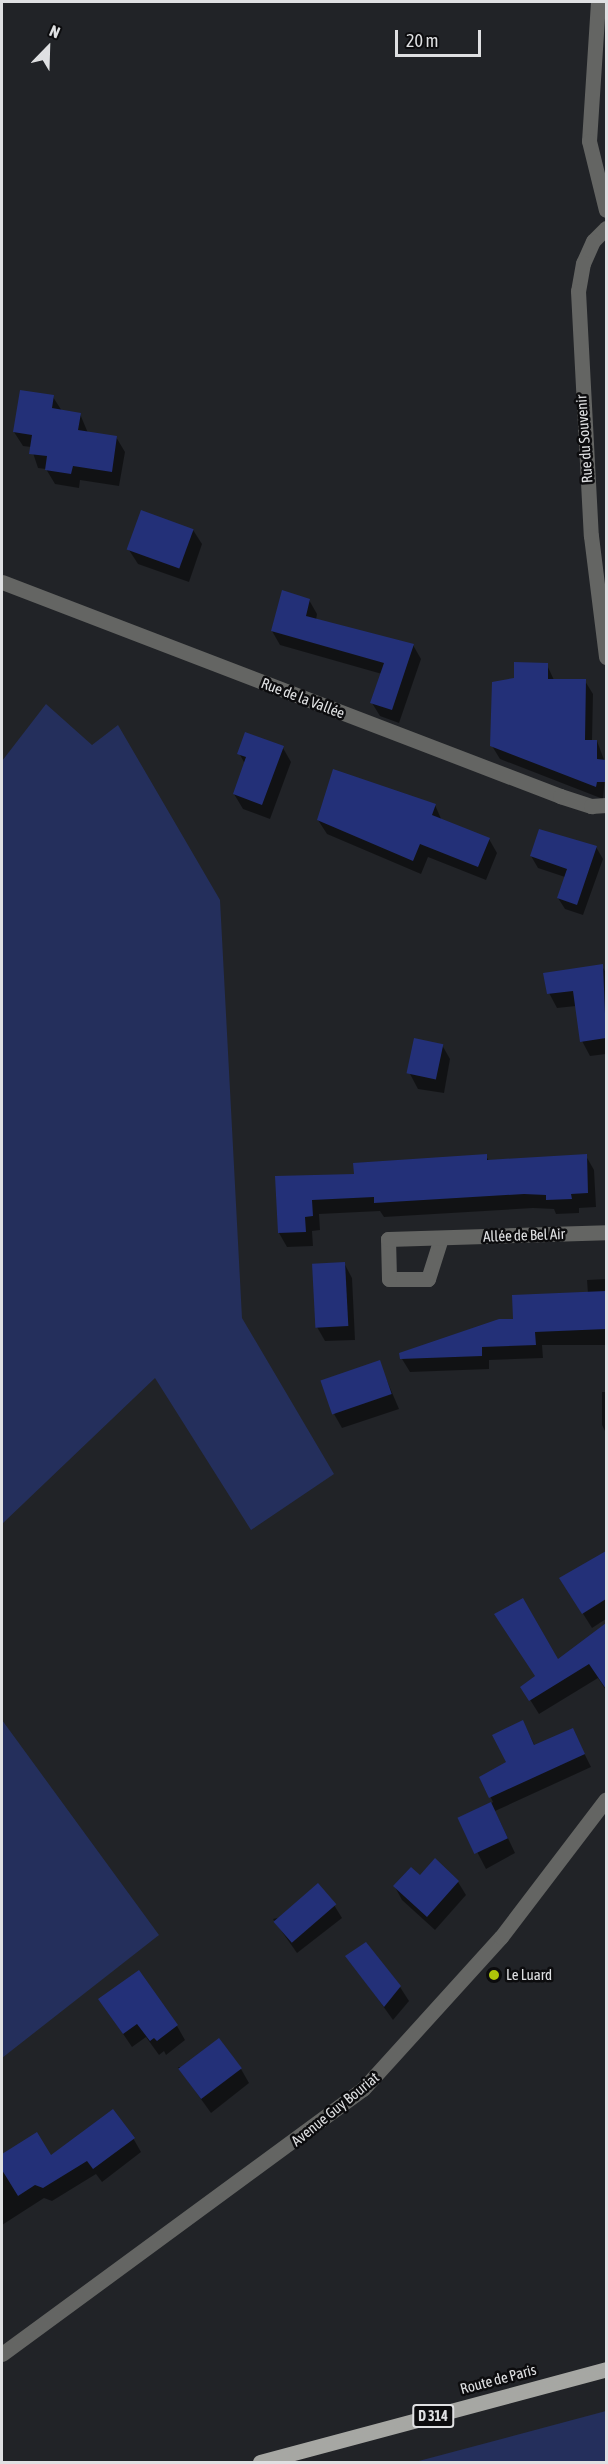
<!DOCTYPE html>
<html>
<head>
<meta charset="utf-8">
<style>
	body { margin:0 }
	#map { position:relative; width:608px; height:2464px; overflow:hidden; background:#212327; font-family:"Asap Condensed",sans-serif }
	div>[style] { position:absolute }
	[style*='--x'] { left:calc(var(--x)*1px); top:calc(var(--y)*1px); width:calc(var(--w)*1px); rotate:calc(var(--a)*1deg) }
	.green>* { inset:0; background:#242f5c }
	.shadow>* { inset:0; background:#0007 }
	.building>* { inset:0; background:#233078; transform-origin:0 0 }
	.minor>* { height:15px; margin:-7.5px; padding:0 7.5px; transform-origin:7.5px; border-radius:7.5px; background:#646563 }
	.major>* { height:15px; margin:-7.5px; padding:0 7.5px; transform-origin:7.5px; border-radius:7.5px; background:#a6a7a3 }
	.dots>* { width:16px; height:16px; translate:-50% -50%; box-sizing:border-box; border:3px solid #0c0c0e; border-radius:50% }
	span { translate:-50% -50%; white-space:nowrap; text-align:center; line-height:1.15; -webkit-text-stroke:5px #0c0c0e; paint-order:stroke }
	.shield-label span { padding:2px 4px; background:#0c0c0e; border:2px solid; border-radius:4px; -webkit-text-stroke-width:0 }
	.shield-label { font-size:14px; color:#dfe0e2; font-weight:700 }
	.street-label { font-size:15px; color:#dfe0e2 }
	.poi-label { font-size:15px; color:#dfe0e2 }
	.left { translate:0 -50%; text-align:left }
	.frame { position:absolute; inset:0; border:3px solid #dfe0e2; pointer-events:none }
	.north { position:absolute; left:18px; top:18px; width:60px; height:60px; -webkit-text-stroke:4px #0c0c0e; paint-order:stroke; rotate:23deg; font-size:16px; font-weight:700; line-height:24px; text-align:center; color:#dfe0e2 }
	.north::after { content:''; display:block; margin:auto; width:21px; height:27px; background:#dfe0e2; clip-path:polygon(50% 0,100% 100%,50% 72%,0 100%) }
	.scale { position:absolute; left:395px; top:30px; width:86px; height:27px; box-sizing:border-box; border:3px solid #dfe0e2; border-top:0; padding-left:8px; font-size:18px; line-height:21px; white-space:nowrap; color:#dfe0e2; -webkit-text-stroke:4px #0c0c0e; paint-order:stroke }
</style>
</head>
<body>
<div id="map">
	<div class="green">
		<i style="clip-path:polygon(46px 704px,92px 745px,118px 725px,220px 900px,242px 1318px,334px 1474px,251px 1530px,155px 1378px,2px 1524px,2px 761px)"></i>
		<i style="clip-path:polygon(2px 1720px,159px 1935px,2px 2058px,2px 1719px)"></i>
		<i style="clip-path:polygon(606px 2411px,606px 2462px,415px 2462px)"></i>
	</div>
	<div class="shadow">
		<i style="clip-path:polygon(53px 397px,62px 411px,80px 414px,88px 433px,116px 437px,125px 452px,119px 486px,80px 480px,79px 488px,55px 484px,46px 469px,38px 468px,31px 447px,23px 446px,14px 432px)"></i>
		<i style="clip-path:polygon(193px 530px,202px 544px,189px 582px,138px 564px,129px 550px)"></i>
		<i style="clip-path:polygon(309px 600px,317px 614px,316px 620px,413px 645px,421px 659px,399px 723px,380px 716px,372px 703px,382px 674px,280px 645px,272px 631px)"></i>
		<i style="clip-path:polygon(547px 665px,554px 680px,585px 681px,593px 694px,592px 741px,597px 741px,606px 765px,603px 799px,500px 759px,492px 746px,515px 679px)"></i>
		<i style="clip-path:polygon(283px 748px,291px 762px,270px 819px,243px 809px,234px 794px,245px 764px,239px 753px)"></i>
		<i style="clip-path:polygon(435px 805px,442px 821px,489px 839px,497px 853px,486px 880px,428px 857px,421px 874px,327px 834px,318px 820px)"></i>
		<i style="clip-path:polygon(596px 847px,603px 859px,583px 915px,565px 909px,558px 898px,565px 877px,538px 868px,531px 856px)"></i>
		<i style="clip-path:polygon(602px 966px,606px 973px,606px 1054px,590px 1056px,582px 1041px,576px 1006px,557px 1008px,549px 993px)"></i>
		<i style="clip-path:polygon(442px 1045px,450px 1059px,444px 1093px,418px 1089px,410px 1074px)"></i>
		<i style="clip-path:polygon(486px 1156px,489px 1161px,586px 1156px,594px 1170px,596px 1207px,579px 1208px,579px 1213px,556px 1214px,554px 1209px,533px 1208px,384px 1217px,380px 1211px,319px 1214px,320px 1230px,312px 1231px,313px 1246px,287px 1247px,279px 1233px,277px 1178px,355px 1175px)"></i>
		<i style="clip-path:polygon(344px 1263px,352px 1278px,355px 1340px,325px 1341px,317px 1327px)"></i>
		<i style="clip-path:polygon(606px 1279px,606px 1345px,542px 1345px,543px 1358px,489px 1360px,489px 1369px,410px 1372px,402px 1359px,588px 1294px,587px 1280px)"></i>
		<i style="clip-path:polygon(379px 1362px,399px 1409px,342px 1428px,334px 1414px)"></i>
		<i style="clip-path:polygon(602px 1392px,606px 1392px,606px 1433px,602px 1425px)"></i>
		<i style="clip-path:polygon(599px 1557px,606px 1568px,606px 1619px,592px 1628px,570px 1593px)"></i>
		<i style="clip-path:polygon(606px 1626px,606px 1690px,598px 1678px,539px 1714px,522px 1687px)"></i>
		<i style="clip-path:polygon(523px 1722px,535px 1746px,572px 1729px,591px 1767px,495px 1811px,515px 1853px,486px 1869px,461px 1821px,493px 1802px,481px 1778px,508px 1763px)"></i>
		<i style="clip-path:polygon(458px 1882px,466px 1895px,435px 1930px,402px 1900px,395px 1887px)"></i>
		<i style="clip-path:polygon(334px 1905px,342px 1918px,297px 1953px,273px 1919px)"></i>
		<i style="clip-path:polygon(347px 1956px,400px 1987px,409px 2001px,393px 2020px)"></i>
		<i style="clip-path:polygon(100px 2000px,177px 2026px,185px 2040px,166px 2055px,164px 2051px,159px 2055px,146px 2037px,132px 2047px)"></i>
		<i style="clip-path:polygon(178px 2067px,241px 2069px,249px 2083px,211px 2113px)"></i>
		<i style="clip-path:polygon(36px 2134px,50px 2157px,133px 2138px,141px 2152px,102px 2182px,96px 2174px,52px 2201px,44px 2198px,2px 2225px,2px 2156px)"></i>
	</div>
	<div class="building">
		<i style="clip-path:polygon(20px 390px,54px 395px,52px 408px,81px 413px,78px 430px,117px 436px,112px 472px,73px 466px,71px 474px,45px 470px,47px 456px,29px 454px,32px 435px,13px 432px)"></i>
		<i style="left:141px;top:510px;width:56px;height:42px;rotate:20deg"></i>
		<i style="clip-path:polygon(282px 590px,310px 599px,306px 616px,414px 644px,392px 710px,370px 703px,384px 663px,271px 631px)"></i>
		<i style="clip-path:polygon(514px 662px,548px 663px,548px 679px,586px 679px,585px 740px,597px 740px,597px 759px,606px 760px,605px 782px,597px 782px,596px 787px,490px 746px,492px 682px,514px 678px)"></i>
		<i style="clip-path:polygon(245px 732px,284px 746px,262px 805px,233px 794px,246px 757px,237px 754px)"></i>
		<i style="clip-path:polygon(333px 769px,436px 804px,432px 815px,490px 838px,478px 867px,420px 844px,413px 861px,317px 820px)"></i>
		<i style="clip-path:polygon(539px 829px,597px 846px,577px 905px,557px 898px,567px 869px,530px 856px)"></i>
		<i style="clip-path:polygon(603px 964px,606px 1038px,580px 1042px,573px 991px,547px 994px,543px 973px)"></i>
		<i style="left:414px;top:1038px;width:30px;height:36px;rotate:12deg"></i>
		<i style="clip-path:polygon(487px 1154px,487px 1160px,587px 1154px,588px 1193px,571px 1194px,572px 1199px,546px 1200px,546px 1195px,524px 1194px,374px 1203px,374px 1197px,312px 1200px,313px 1216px,305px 1217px,306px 1232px,278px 1233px,275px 1176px,354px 1174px,353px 1163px)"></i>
		<i style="left:345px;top:1262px;width:64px;height:33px;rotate:87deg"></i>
		<i style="clip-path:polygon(606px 1291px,606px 1329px,535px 1332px,536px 1345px,482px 1347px,482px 1356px,400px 1359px,399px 1353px,499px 1319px,513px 1319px,512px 1295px)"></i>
		<i style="left:380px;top:1360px;width:36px;height:63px;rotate:71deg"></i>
		<i style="clip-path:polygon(606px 1551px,606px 1599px,582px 1614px,559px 1578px)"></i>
		<i style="clip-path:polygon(523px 1598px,558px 1659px,606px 1623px,606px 1689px,589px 1664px,529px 1701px,520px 1687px,535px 1676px,494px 1614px)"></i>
		<i style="clip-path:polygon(523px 1720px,534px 1745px,573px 1728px,585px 1754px,489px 1798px,479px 1777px,506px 1762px,492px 1735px)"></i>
		<i style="left:491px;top:1802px;width:40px;height:37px;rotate:65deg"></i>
		<i style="clip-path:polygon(435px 1858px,459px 1881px,427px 1917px,393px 1886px,411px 1867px,420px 1875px)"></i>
		<i style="left:318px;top:1883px;width:28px;height:59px;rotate:49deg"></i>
		<i style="clip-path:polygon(366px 1942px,401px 1986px,384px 2007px,345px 1956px)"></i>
		<i style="clip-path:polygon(139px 1970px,178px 2025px,157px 2041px,154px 2038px,150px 2041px,137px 2024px,123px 2034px,98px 1999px)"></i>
		<i style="left:219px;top:2038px;width:38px;height:51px;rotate:53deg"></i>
		<i style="clip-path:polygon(113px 2109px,135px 2138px,93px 2169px,87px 2161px,43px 2188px,35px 2185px,18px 2196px,2px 2170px,2px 2154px,37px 2132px,51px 2155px)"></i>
	</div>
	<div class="minor">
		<i style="--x:598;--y:2;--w:139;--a:93.7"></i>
		<i style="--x:589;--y:141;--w:71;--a:76.2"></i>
		<i style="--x:606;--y:228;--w:18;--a:135"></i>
		<i style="--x:593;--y:241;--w:24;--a:114"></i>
		<i style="--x:583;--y:263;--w:28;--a:100"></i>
		<i style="--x:578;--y:291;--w:245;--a:87"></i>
		<i style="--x:591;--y:536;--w:122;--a:82.9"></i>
		<i style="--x:2;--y:582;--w:598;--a:20.98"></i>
		<i style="--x:560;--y:796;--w:33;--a:18"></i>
		<i style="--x:591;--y:806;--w:15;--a:-4"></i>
		<i style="--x:441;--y:1238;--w:43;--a:107.6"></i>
		<i style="--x:428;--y:1279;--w:39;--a:180"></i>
		<i style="--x:389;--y:1279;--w:40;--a:-91.4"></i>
		<i style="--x:388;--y:1239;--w:218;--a:-1.8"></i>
		<i style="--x:2;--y:2354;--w:448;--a:-36.3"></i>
		<i style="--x:363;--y:2089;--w:205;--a:-47.8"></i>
		<i style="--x:501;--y:1937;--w:173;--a:-52.7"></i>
	</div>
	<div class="major">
		<i style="--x:260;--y:2462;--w:358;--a:-15"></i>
	</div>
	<div class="dots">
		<i style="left:494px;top:1975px;background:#aec509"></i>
	</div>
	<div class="shield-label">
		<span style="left:433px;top:2416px">D 314</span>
	</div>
	<div class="street-label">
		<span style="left:584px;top:439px;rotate:-94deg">Rue du Souvenir</span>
		<span style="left:303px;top:698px;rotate:21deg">Rue de la Vallée</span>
		<span style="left:524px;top:1235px;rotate:-2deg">Allée de Bel Air</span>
		<span style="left:335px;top:2109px;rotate:-39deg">Avenue Guy Bouriat</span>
		<span style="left:498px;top:2379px;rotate:-15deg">Route de Paris</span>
	</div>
	<div class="poi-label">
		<span class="left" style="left:506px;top:1975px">Le Luard</span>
	</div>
	<div class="frame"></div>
	<div class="north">N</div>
	<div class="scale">20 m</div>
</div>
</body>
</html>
